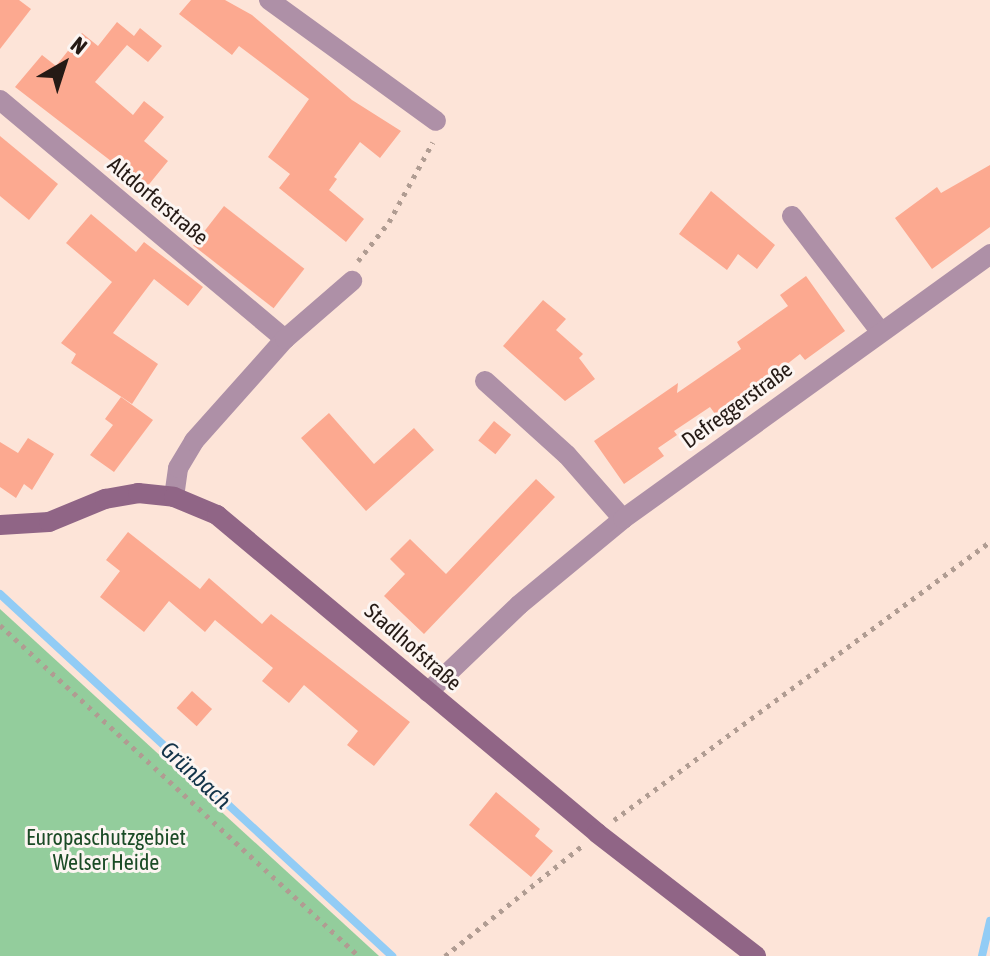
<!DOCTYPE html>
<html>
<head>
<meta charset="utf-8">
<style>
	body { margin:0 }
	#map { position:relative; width:990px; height:956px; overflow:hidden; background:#fde4d8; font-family:"Asap Condensed",sans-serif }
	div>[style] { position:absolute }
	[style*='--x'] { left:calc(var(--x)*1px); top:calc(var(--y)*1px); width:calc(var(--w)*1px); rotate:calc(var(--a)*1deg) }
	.green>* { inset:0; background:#93cd9c }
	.stream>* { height:8px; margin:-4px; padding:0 4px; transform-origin:4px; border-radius:4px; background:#92ccf5 }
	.building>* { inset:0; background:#fca990; transform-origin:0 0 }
	.path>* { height:5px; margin-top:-2.5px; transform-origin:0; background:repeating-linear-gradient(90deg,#b09c92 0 4px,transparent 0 10px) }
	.street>* { height:20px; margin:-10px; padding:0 10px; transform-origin:10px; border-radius:10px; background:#ae90a7 }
	.secondary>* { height:20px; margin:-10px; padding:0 10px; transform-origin:10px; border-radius:10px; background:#906586 }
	span { translate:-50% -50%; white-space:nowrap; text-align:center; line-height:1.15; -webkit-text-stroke:6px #fcf5f2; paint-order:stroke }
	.street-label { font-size:22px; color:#251a15 }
	.park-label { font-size:22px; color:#1b4b26 }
	.water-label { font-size:24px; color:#133449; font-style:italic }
	.north { position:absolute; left:24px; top:24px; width:80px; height:80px; -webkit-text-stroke:6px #fcf5f2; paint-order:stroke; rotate:39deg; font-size:22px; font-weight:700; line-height:32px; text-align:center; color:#251a15 }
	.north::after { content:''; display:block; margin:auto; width:28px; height:36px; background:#251a15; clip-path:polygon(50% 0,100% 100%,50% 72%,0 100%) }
</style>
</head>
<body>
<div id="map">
	<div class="green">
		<i style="clip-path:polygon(0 609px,379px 956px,0 956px)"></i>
	</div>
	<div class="stream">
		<i style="--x:0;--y:594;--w:534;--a:42.72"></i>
		<i style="--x:982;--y:956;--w:36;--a:-77"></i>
	</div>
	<div class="building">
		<i style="clip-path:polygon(0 0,19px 0,31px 9px,0 49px)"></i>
		<i style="clip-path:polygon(191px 0,225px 0,252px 15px,352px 100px,401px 131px,380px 158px,360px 142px,334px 177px,337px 179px,329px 190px,364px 219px,346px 242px,279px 188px,290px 174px,268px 157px,309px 99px,239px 46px,232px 55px,179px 14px)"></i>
		<i style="clip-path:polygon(117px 22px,134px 36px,140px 28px,162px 46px,148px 62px,127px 45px,95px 82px,133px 115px,144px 101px,164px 117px,144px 141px,168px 161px,146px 188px,15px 87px,42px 55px,56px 66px,82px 33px,98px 46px)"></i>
		<i style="clip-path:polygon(0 136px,58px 184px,29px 220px,0 196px)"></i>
		<i style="clip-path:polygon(990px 165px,990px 227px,932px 269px,895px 218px,937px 187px,941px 193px)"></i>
		<i style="clip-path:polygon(711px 191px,775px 245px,757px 269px,738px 254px,727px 270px,679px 234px)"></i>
		<i style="left:224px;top:206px;width:102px;height:50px;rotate:38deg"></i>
		<i style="clip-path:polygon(91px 214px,136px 252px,144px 242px,203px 287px,188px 306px,154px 279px,113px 333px,158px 364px,132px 404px,71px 363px,76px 354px,61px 343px,112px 282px,66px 243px)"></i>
		<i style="clip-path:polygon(806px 276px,845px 331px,805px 360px,800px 354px,718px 418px,710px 407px,674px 431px,677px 435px,658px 448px,664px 456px,624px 484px,594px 441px,678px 383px,677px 393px,741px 349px,737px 342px,788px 306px,780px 295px)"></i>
		<i style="clip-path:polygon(543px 300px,566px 319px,556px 330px,583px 354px,579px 358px,595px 379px,565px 401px,503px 346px)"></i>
		<i style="clip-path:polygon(121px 397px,153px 420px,114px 472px,90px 455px,113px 425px,105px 419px)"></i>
		<i style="clip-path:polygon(329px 413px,374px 464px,414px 428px,434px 450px,366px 511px,301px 438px)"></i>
		<i style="left:494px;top:421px;width:22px;height:25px;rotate:39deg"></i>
		<i style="clip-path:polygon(28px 438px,54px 454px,32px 490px,24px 484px,16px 498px,0 487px,0 442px,18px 453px)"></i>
		<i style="clip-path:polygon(536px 479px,555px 497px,424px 634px,384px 596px,405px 574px,390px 559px,410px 539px,446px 574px)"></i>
		<i style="clip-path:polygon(128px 532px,200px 589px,209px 578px,262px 624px,271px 614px,410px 722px,374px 766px,347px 745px,358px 731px,304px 685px,289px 703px,262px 681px,273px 668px,215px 620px,205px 632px,169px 601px,144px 632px,100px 597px,120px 571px,106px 560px)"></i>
		<i style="left:192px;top:691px;width:27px;height:23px;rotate:42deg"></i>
		<i style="clip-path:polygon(496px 792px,540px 829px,535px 836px,553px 851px,531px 877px,469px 825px)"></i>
	</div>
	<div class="path">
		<i style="--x:358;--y:261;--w:50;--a:-51.5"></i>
		<i style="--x:389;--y:222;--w:91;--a:-61.2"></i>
		<i style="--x:0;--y:625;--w:488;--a:42.7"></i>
		<i style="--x:614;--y:820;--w:468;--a:-36.5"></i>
		<i style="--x:445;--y:956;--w:176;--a:-38.8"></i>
	</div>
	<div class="street">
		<i style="--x:269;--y:0;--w:206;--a:35.9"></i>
		<i style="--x:0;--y:100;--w:372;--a:40"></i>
		<i style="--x:792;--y:216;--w:145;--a:52.6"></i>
		<i style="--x:485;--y:381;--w:110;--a:42.1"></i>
		<i style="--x:567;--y:455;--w:85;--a:48.8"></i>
		<i style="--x:174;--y:497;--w:29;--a:-82"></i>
		<i style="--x:178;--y:468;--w:31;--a:-59"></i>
		<i style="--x:194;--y:441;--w:137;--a:-48.3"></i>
		<i style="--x:285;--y:339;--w:89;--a:-40.9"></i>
		<i style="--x:428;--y:692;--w:126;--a:-43.7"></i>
		<i style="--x:519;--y:605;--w:135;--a:-39.6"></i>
		<i style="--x:623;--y:519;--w:453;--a:-35.8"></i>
	</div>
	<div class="secondary">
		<i style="--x:0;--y:525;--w:49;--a:-3.5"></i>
		<i style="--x:49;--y:522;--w:61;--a:-22.3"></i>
		<i style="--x:105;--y:499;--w:34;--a:-10"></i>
		<i style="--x:138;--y:493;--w:36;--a:6"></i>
		<i style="--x:174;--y:497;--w:47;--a:22.7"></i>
		<i style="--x:217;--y:515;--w:496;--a:39.9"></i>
		<i style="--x:597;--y:833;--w:201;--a:37.7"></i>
	</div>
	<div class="street-label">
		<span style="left:158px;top:201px;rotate:40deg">Altdorferstraße</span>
		<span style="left:737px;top:405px;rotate:-36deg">Defreggerstraße</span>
		<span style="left:413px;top:647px;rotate:41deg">Stadlhofstraße</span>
	</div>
	<div class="park-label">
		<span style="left:106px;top:850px">Europaschutzgebiet<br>Welser Heide</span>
	</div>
	<div class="water-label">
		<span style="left:196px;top:775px;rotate:43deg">Grünbach</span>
	</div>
	<div class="north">N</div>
</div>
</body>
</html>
